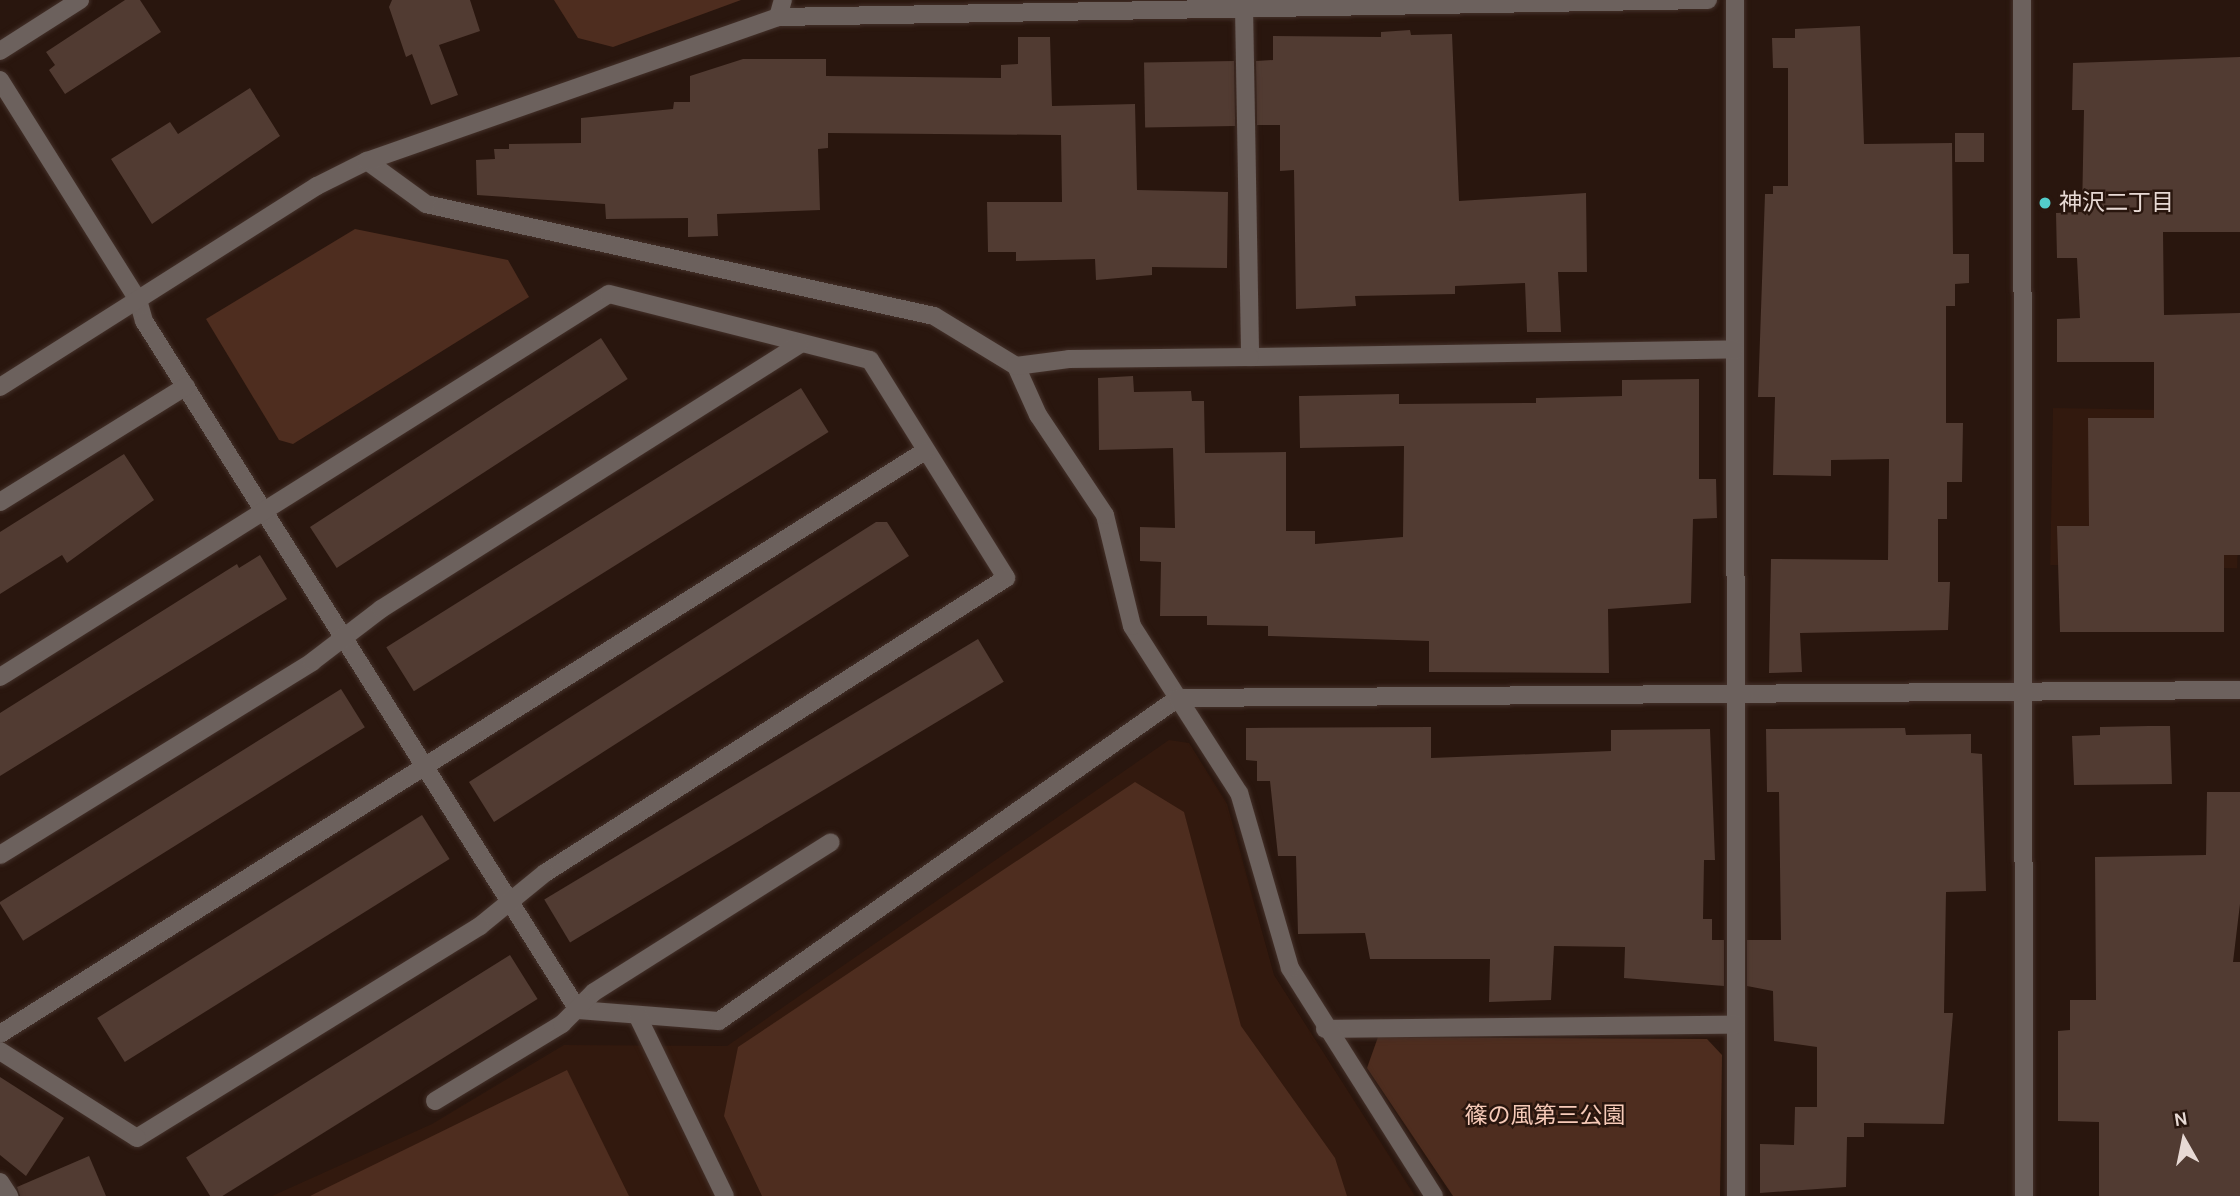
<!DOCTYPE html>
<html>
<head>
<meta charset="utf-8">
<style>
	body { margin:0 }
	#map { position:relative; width:2240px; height:1196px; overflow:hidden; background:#29160e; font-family:Karla,"Noto Sans JP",sans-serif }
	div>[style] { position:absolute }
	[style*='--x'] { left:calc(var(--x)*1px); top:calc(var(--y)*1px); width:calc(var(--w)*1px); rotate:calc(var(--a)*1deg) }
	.built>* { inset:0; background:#32190e; transform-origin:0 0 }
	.green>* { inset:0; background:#4e2d1f }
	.building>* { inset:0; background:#513b32; transform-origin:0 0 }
	.roads { filter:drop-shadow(0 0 2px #44312a) drop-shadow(0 0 2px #44312a) }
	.minor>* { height:18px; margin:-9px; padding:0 9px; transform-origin:9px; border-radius:9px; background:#6c615d }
	.dots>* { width:19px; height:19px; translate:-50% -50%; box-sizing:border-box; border:4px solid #29160e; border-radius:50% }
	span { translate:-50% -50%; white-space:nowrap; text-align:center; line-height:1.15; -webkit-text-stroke:5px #29160e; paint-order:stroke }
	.poi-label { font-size:23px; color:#e7d9d4 }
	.left { translate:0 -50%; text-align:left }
	.park-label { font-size:23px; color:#f6cab8 }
	.north { position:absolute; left:2149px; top:1105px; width:70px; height:70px; -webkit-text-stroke:5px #29160e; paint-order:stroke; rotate:351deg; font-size:19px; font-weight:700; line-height:28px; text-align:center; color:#e7d9d4 }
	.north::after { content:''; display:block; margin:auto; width:24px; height:32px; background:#e7d9d4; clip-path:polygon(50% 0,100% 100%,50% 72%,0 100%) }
</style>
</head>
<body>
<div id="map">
	<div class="built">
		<i style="left:2053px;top:408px;width:187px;height:157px;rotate:1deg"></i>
		<i style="clip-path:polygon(1169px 740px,1189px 743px,1227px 804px,1274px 975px,1415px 1196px,272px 1196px,432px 1124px,564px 1045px,727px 1046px)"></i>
	</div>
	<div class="green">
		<i style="clip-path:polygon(554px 0,741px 0,613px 47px,578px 38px)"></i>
		<i style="clip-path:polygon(355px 229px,508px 260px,529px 297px,293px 444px,279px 440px,206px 319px)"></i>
		<i style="clip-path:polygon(1135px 782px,1184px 812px,1241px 1026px,1335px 1158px,1347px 1196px,762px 1196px,724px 1116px,738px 1047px)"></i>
		<i style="clip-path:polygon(1378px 1037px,1707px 1039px,1722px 1055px,1720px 1196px,1453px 1196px,1367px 1068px)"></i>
		<i style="clip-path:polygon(567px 1070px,629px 1196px,310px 1196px)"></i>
	</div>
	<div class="building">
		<i style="clip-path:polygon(125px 0,140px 0,161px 32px,65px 94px,49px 70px,55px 65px,46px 52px)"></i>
		<i style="clip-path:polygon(392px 0,470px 0,480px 31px,439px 45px,458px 95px,431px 105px,412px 54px,406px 57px,389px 7px)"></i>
		<i style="clip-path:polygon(1860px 26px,1864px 144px,1952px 143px,1953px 254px,1969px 254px,1969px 283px,1955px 284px,1955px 306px,1946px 306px,1946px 423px,1963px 423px,1962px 482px,1947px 482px,1947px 519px,1938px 519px,1938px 582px,1950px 582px,1948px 630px,1800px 633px,1802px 672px,1769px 673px,1771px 559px,1888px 560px,1889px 459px,1831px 460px,1831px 476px,1773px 475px,1775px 397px,1758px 397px,1765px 194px,1773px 194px,1773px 186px,1788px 186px,1788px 68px,1773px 68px,1772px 38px,1795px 38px,1795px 29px)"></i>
		<i style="clip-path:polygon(1410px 30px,1411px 35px,1452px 34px,1459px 201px,1586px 193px,1587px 272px,1558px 272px,1561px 332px,1527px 332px,1525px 283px,1455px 286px,1455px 294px,1355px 296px,1356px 306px,1296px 309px,1294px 170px,1280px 171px,1280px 125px,1257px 125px,1256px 61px,1273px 60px,1273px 36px,1381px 37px,1381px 32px)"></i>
		<i style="clip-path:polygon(1018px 37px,1050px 37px,1052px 106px,1135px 104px,1137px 190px,1228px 192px,1227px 268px,1152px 267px,1152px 275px,1096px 280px,1095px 259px,1016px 261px,1016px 252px,988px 252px,987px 202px,1062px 202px,1061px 135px,828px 133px,828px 148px,818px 149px,820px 210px,717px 214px,718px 236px,688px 237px,688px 218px,606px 219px,605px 204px,477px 195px,476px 160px,495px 159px,494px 149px,509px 149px,509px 144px,581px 143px,581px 118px,673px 109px,674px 102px,690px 102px,690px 76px,743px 59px,826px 59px,826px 76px,1001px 78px,1001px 65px,1018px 64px)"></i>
		<i style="clip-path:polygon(2240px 57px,2240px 232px,2163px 232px,2164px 315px,2240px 313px,2240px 555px,2224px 555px,2224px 632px,2060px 632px,2057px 526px,2089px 526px,2088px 418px,2154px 418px,2154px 362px,2057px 362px,2057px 319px,2080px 318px,2077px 258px,2057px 258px,2056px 213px,2082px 212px,2084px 110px,2072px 110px,2073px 63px)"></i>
		<i style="left:1234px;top:61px;width:65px;height:90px;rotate:89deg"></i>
		<i style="clip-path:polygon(250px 88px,280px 136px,152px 224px,111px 159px,170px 122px,178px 134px)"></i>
		<i style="left:1955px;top:133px;width:29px;height:29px"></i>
		<i style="left:601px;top:338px;width:49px;height:347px;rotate:57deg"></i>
		<i style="clip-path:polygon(1133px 376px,1134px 392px,1191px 391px,1192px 401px,1204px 401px,1205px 453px,1286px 452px,1286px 531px,1315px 531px,1315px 544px,1403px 537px,1404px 446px,1300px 448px,1299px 396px,1399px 394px,1399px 404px,1536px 403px,1536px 398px,1622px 396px,1622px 380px,1699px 379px,1699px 479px,1716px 479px,1717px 518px,1693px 519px,1691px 603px,1608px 609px,1609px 673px,1429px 672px,1429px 641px,1268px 636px,1268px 626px,1207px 625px,1207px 616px,1160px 616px,1161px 562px,1140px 561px,1140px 527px,1175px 528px,1173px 448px,1099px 450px,1098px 378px)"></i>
		<i style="left:801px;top:388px;width:52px;height:489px;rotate:58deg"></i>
		<i style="clip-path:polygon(124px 454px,154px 500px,67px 563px,62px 555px,0 594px,0 532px)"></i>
		<i style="clip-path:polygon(876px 522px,887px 522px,909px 556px,494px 822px,469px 782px)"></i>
		<i style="clip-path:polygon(260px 555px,287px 599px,0 776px,0 713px,237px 564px,239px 568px)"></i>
		<i style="left:978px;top:639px;width:50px;height:506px;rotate:59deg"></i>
		<i style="left:341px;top:689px;width:45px;height:403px;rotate:58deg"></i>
		<i style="clip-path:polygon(2149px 726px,2170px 726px,2172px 784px,2074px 785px,2072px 736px,2100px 735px,2100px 727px)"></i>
		<i style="clip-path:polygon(1431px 727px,1431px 758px,1611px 751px,1611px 730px,1710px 729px,1715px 860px,1704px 860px,1703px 919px,1712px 919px,1712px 940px,1724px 940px,1724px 986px,1624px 978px,1625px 947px,1554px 946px,1551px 1000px,1489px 1002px,1490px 959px,1370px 959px,1365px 933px,1298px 934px,1296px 856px,1278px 856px,1270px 781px,1257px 781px,1257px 761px,1246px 760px,1246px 728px)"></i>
		<i style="clip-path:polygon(1905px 728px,1906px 735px,1971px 734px,1971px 753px,1982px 754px,1986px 891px,1946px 892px,1944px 1013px,1953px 1013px,1944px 1124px,1864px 1123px,1864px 1137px,1847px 1137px,1846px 1187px,1760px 1193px,1760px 1144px,1794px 1145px,1795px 1107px,1817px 1107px,1817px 1047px,1774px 1041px,1773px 991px,1747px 986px,1747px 940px,1781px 940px,1779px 792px,1767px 792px,1766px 729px)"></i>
		<i style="clip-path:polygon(2207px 792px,2240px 792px,2240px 904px,2233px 962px,2240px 962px,2240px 1196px,2099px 1196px,2099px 1122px,2058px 1121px,2058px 1031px,2070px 1030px,2070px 1000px,2096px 1000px,2095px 857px,2206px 855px)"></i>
		<i style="left:422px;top:815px;width:52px;height:383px;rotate:58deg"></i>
		<i style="left:510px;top:955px;width:52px;height:382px;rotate:58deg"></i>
		<i style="clip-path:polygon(0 1077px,64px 1118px,26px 1176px,0 1155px)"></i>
		<i style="clip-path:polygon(89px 1156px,106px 1196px,20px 1196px,17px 1187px)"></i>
	</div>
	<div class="roads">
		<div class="minor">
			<i style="--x:1735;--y:0;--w:1196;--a:89.95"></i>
			<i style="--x:2022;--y:0;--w:1196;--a:89.9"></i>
			<i style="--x:1244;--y:7;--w:350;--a:89"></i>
			<i style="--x:1250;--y:357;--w:484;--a:-0.9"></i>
			<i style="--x:778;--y:17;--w:18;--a:-74"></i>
			<i style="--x:0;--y:51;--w:95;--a:-32.5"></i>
			<i style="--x:0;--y:80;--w:260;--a:57.9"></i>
			<i style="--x:138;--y:300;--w:22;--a:74"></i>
			<i style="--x:144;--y:321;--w:814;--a:57.79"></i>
			<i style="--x:578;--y:1010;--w:141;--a:4.5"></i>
			<i style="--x:719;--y:1021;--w:561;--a:-35.13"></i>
			<i style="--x:1178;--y:698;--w:85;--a:-122.6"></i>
			<i style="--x:1132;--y:626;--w:114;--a:-103.7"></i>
			<i style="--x:1105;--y:515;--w:120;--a:-123.8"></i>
			<i style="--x:1038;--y:415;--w:54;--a:-114.2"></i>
			<i style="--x:1016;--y:366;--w:96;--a:-148.6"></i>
			<i style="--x:934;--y:316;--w:520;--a:-167.57"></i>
			<i style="--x:426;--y:204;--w:73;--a:-143.9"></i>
			<i style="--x:1016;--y:366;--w:53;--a:-7.5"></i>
			<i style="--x:1069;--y:359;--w:181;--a:-0.6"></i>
			<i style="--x:0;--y:387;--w:375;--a:-32.4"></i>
			<i style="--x:317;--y:186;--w:56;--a:-26.6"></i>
			<i style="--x:367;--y:161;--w:435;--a:-19.3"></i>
			<i style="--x:778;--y:17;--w:930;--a:-1.05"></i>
			<i style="--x:0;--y:502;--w:219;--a:-31.9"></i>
			<i style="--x:0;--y:677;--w:719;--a:-32.17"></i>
			<i style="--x:609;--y:294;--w:269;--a:14.2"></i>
			<i style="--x:870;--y:360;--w:257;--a:58"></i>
			<i style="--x:1006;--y:578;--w:547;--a:147.38"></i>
			<i style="--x:545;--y:873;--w:84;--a:140.8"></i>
			<i style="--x:480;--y:926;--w:403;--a:148.3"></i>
			<i style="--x:137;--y:1138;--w:162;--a:-147.6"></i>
			<i style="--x:0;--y:855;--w:367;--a:-31.7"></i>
			<i style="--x:312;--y:662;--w:87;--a:-37.5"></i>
			<i style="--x:381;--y:609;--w:494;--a:-32.3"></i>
			<i style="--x:638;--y:1017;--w:199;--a:64.1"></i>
			<i style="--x:1325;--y:1029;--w:411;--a:-0.6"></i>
			<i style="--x:0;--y:1034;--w:1093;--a:-32.22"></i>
			<i style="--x:435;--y:1101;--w:149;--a:-31.2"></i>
			<i style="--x:562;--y:1024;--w:45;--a:-45"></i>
			<i style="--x:594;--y:992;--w:280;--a:-32.3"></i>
			<i style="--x:0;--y:1182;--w:17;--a:57"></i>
			<i style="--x:1434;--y:1196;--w:270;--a:-122.3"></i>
			<i style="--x:1290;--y:968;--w:182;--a:-106.2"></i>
			<i style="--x:1239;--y:793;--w:113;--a:-122.7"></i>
			<i style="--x:1178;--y:698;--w:1062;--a:-0.43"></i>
		</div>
	</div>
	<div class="dots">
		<i style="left:2045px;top:203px;background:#53cdcb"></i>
	</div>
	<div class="poi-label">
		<span class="left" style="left:2059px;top:203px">神沢二丁目</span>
	</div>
	<div class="park-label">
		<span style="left:1545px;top:1116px">篠の風第三公園</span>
	</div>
	<div class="north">N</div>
</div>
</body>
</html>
